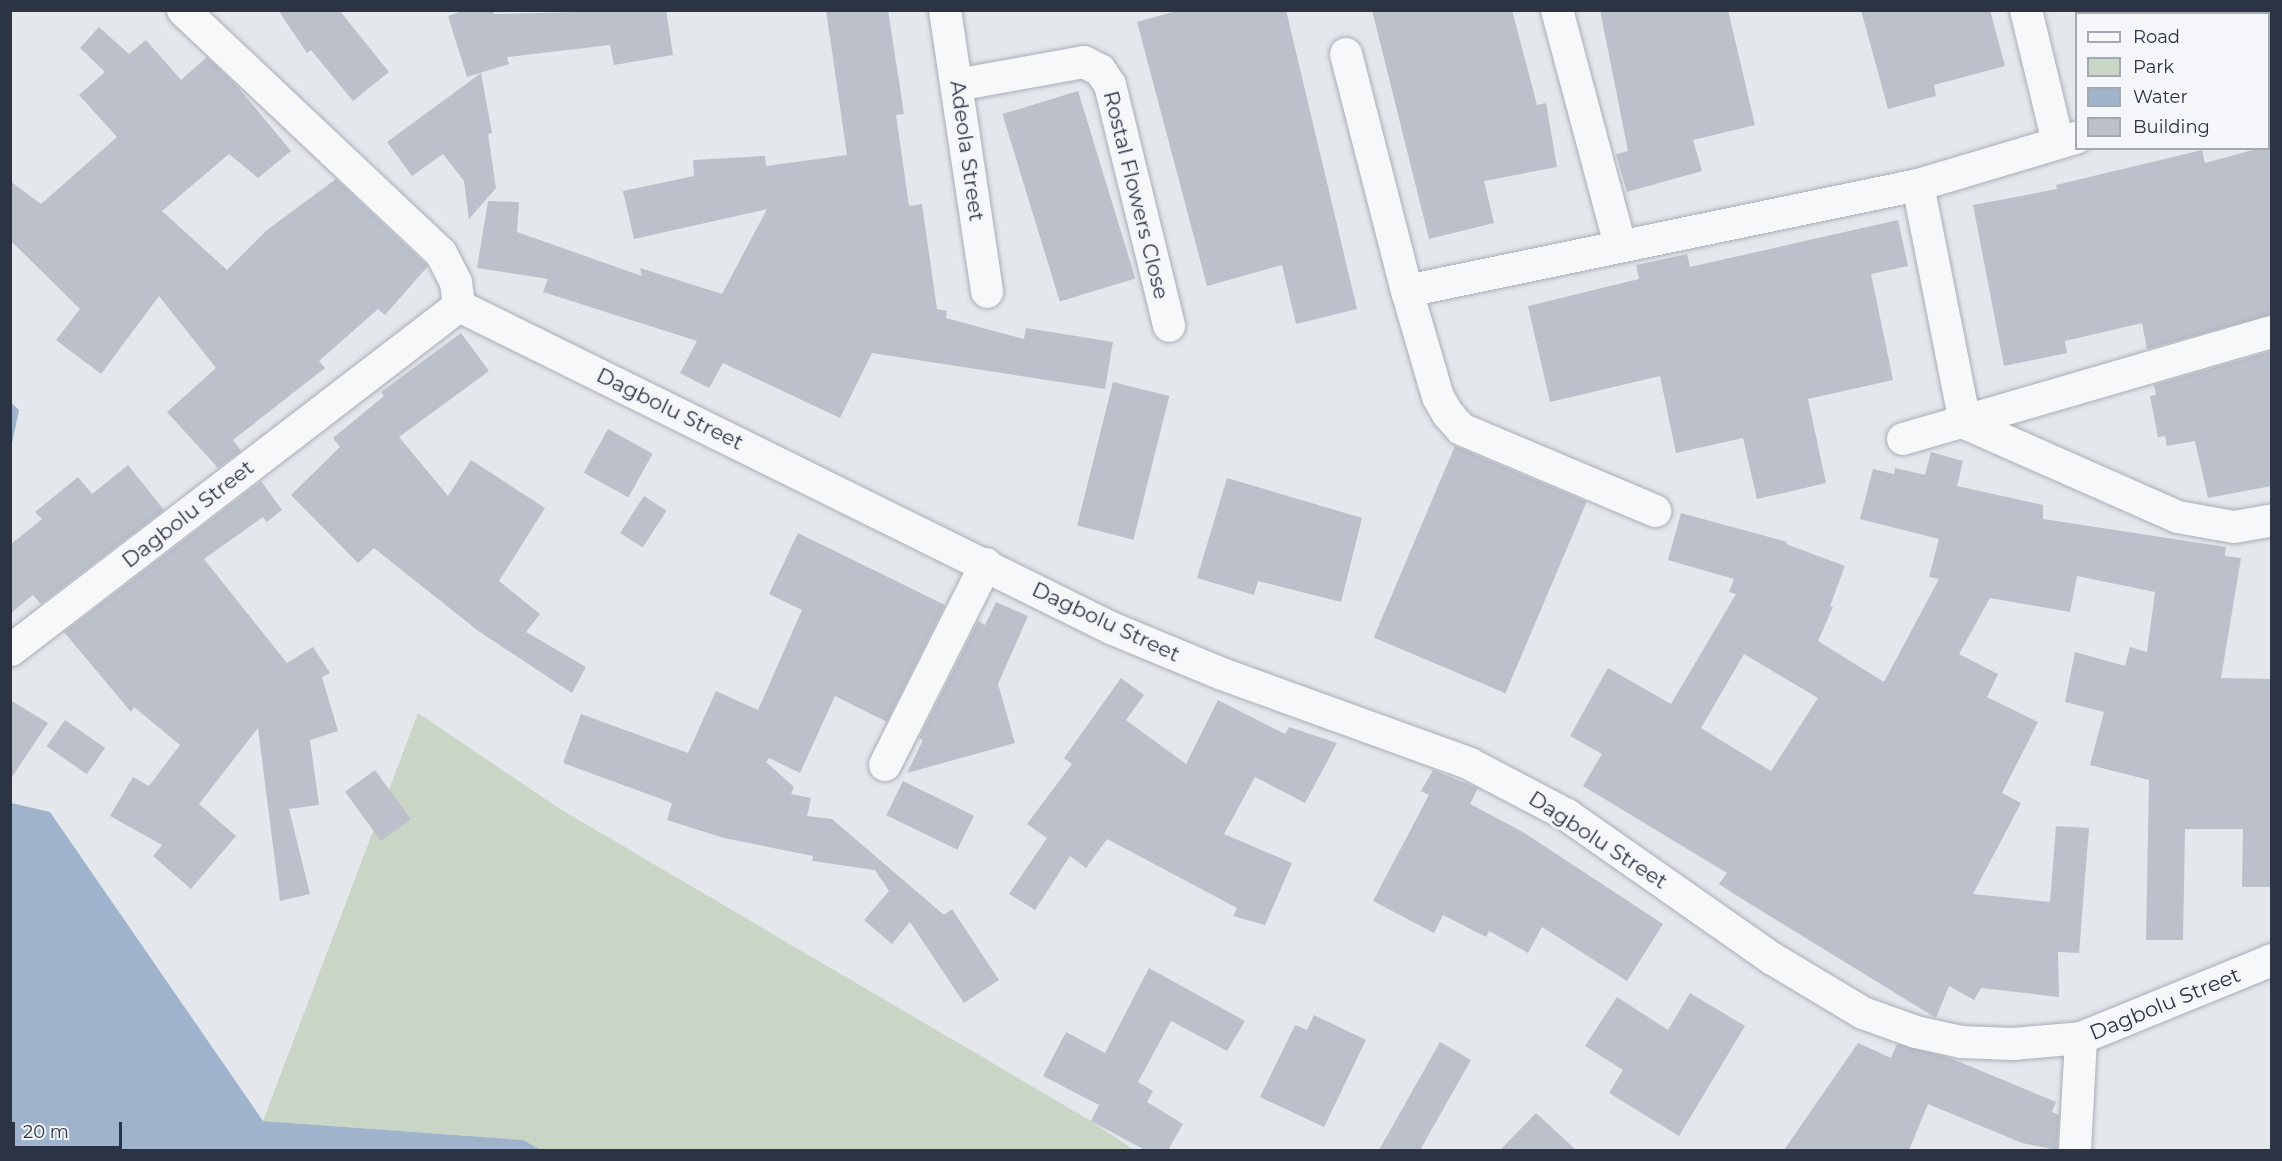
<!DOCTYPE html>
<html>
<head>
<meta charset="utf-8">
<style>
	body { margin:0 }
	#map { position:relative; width:2282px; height:1161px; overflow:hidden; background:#e4e7ec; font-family:Montserrat,sans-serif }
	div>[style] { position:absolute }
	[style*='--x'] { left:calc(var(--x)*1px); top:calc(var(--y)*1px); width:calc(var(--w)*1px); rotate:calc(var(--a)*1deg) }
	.green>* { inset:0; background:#c9d6c5 }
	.water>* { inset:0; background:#9fb4cc }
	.building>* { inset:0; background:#bbc0ca; transform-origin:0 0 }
	.roads { filter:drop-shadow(0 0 2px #a9aeb7) drop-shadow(0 0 2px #a9aeb7) }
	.minor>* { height:32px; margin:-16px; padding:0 16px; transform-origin:16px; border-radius:16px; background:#f7f8fa }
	span { translate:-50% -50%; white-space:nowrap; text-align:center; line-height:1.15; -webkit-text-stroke:6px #f4f6f9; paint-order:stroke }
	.street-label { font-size:21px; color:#2b3445 }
	.frame { position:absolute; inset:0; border:12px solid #2b3445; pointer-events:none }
	.legend { position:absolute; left:2075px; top:12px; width:195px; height:138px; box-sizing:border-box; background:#f4f6f9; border:2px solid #a4a8b1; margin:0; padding:8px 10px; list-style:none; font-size:18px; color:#2b3445 }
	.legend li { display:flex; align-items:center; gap:12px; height:30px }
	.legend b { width:30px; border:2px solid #a4a8b1 }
	.scale { position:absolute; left:12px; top:1122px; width:110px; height:27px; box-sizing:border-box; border:3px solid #2b3445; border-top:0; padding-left:8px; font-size:18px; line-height:21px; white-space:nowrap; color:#2b3445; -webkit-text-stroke:4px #f4f6f9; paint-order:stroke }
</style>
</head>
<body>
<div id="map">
	<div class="green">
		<i style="clip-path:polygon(418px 713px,560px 809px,1091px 1121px,1134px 1150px,541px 1150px,523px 1140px,263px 1121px)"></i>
	</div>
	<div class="water">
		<i style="clip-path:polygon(11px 403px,19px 410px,11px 448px)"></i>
		<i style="clip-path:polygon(11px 803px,50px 812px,263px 1121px,523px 1140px,541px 1150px,11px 1150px)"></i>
	</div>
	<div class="building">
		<i style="clip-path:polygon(278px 10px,339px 10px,389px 72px,353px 101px,311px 50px,307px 53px)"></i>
		<i style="clip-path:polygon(465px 10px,493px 10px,494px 14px,666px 10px,673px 55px,614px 65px,610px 45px,507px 57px,509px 64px,467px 77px,448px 16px)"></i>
		<i style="clip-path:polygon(826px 10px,888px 10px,904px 114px,896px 115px,909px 206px,922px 204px,937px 309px,947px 311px,946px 318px,1024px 339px,1026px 328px,1113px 342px,1105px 389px,872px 353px,840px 418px,723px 363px,709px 388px,680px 373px,697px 341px,543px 292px,548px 279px,477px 268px,488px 201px,519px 202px,517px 232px,642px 276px,640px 268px,722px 294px,767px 209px,634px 239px,623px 191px,694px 176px,693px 160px,765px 156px,766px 166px,847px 155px)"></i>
		<i style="clip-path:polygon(1180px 10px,1286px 10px,1357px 309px,1296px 324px,1282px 265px,1207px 286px,1137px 22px)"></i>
		<i style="clip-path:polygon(1372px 10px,1512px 10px,1537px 105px,1546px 103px,1557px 167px,1484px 181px,1494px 223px,1429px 239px)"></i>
		<i style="clip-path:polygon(1600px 10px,1728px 10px,1755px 125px,1693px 140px,1702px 171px,1627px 192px,1616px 154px,1628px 151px)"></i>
		<i style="clip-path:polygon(1861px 10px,1990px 10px,2005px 66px,1934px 85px,1936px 96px,1888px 109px)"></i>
		<i style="clip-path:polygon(99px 27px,129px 54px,146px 40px,181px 80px,207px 57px,236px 85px,291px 151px,258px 178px,229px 154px,162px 211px,227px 270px,267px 230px,336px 179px,428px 266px,385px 315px,378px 309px,319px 361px,325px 368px,233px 440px,241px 451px,218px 468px,167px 412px,216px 368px,159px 296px,101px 374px,56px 340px,80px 309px,10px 240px,10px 181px,41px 204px,117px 137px,79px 95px,105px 72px,80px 48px)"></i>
		<i style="clip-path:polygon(481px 73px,492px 133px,488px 134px,496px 188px,469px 219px,464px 181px,443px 154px,412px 176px,387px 142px)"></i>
		<i style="left:1078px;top:91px;width:196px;height:79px;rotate:73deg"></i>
		<i style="clip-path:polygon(2271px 145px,2271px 315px,2147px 349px,2142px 323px,2065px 341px,2067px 353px,2004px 366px,1973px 205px,2057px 189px,2056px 185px,2202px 150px,2205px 163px)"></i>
		<i style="clip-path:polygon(1898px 220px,1908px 266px,1871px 274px,1893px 380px,1808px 399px,1826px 483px,1757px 499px,1743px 438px,1676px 453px,1660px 376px,1550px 402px,1528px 306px,1639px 279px,1636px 265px,1687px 254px,1690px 267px)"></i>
		<i style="clip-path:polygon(461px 333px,489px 371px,399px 437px,448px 496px,471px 460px,545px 508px,499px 581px,540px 614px,526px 632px,586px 667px,572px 693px,477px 630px,374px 548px,358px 563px,291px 495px,340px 447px,333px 438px,384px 396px,381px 392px)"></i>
		<i style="clip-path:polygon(2271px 351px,2271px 486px,2208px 498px,2195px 441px,2167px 446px,2165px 436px,2158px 437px,2150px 396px,2156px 395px,2154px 385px)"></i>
		<i style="left:1113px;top:382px;width:58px;height:148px;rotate:14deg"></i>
		<i style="left:608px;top:429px;width:51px;height:50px;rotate:29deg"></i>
		<i style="left:1455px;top:446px;width:143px;height:208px;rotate:23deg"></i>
		<i style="clip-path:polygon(evenodd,1931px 452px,1963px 461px,1957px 486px,2043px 505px,2043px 519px,2226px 547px,2225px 556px,2241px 558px,2221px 678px,2271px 679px,2271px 887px,2242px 887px,2243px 829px,2185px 829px,2183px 940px,2146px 940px,2149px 780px,2090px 765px,2104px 712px,2065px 702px,2075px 652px,2125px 666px,2130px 647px,2147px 652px,2155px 592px,2077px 576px,2070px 612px,1990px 598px,1959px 654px,1998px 674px,1987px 697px,2038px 722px,2002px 793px,2021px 803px,1973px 894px,2050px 902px,2056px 826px,2089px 828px,2079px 953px,2058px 952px,2059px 997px,1981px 988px,1974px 1000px,1949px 986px,1936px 1018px,1742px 899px,1719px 884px,1727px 873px,1583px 786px,1602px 754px,1570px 736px,1608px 668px,1671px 704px,1736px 594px,1729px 592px,1734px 579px,1668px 560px,1681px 513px,1787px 542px,1786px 544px,1845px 566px,1830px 606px,1833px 607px,1818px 641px,1884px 682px,1939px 579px,1929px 577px,1939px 539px,1860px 519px,1873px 469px,1894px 474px,1895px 468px,1925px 475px,1931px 452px,1744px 654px,1818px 698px,1771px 771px,1701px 728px,1744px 654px)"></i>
		<i style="clip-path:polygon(128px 465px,164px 510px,41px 604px,33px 595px,10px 614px,10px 545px,42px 519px,35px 512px,78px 477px,92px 494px)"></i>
		<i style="clip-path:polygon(1227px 478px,1362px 518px,1341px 602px,1258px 581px,1254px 595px,1197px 578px)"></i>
		<i style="clip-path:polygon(261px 481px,282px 510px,267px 522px,263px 517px,204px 559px,287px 663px,313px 647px,330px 673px,322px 677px,338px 731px,310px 740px,319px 805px,289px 809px,310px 894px,280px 901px,258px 728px,199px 804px,236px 836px,191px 889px,153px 856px,162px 845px,110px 816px,133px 777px,149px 786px,180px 745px,134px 707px,131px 712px,64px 632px)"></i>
		<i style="left:644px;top:496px;width:27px;height:44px;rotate:33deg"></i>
		<i style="clip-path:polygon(798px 533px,945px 605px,887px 722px,835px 696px,800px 773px,769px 758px,766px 762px,794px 787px,791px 794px,811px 798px,807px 816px,832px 819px,944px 915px,952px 909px,999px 980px,964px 1003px,910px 922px,892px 944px,864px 920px,889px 891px,875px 870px,812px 861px,813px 856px,724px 838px,667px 820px,672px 803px,563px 763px,581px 714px,688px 753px,716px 691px,758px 710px,802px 610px,769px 594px)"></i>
		<i style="clip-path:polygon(996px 602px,1028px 616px,998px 684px,1015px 743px,907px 773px,923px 740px,919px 738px,978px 621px,985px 625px)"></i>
		<i style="clip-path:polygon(1121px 678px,1144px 695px,1126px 720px,1186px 764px,1218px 700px,1285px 734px,1289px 727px,1337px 743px,1305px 803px,1255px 777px,1224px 834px,1292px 863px,1265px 925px,1233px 916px,1237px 908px,1107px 839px,1086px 868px,1070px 856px,1035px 910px,1009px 894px,1047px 838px,1027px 824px,1072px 764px,1064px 758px)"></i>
		<i style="clip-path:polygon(10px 700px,48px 723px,10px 780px)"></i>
		<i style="left:65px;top:720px;width:49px;height:32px;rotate:35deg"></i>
		<i style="left:375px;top:770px;width:61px;height:37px;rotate:54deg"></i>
		<i style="clip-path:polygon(1433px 770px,1478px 788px,1470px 804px,1523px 832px,1663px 924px,1627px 981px,1542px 927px,1528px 953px,1489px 931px,1486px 937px,1443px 915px,1434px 933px,1373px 901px,1429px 795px,1421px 791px)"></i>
		<i style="left:903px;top:781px;width:79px;height:38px;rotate:26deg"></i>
		<i style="clip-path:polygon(1149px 968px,1245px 1021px,1227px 1051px,1171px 1021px,1138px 1082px,1153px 1091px,1147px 1102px,1183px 1124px,1168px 1150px,1145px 1150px,1091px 1121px,1099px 1105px,1043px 1076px,1066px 1032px,1105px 1053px)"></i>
		<i style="clip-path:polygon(1690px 993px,1745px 1026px,1679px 1136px,1609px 1093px,1623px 1070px,1585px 1046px,1617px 997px,1668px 1030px)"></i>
		<i style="clip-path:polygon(1314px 1015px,1366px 1040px,1324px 1127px,1260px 1097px,1295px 1025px,1307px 1030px)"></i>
		<i style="clip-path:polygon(1440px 1042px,1471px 1060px,1420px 1150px,1379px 1150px)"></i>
		<i style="clip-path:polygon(1858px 1043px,1891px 1058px,1897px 1044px,1950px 1058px,2056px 1102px,2052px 1112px,2059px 1115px,2057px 1150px,2022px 1143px,1928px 1104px,1909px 1150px,1784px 1150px)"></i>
		<i style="clip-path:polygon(1536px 1113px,1576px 1150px,1500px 1150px)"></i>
	</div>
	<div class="roads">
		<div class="minor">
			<i style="--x:183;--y:10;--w:354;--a:43.3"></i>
			<i style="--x:441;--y:253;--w:33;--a:63"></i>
			<i style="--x:456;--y:282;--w:24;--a:83"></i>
			<i style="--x:945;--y:10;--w:285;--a:81.5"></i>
			<i style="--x:1557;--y:10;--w:243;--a:75"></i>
			<i style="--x:2026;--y:10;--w:136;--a:76.4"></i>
			<i style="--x:1346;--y:54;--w:245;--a:75.6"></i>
			<i style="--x:1407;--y:291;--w:110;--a:73.7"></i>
			<i style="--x:1438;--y:397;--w:20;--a:60"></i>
			<i style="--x:1448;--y:414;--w:20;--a:49"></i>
			<i style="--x:1461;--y:429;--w:211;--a:22.9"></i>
			<i style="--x:957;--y:85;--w:129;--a:-10.3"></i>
			<i style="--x:1084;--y:62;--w:18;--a:27"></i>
			<i style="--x:1100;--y:70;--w:18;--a:56"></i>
			<i style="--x:1110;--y:85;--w:248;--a:76.2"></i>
			<i style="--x:2268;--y:94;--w:4;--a:0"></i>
			<i style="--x:1918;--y:185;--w:243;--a:78.8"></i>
			<i style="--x:1965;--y:423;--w:233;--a:23.8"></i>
			<i style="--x:2178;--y:517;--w:57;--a:10.1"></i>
			<i style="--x:2234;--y:527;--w:39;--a:-10"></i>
			<i style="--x:1407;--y:291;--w:522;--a:-11.72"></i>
			<i style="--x:1918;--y:185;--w:165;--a:-16.6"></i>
			<i style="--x:459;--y:306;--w:727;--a:26.28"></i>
			<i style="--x:1111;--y:628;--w:120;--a:22.5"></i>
			<i style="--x:1222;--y:674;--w:264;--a:19.9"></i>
			<i style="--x:1470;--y:764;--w:110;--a:27.7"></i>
			<i style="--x:1567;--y:815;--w:251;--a:35"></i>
			<i style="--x:1773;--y:959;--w:105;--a:31"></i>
			<i style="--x:1863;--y:1013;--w:56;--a:19.7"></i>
			<i style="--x:1916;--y:1032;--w:46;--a:12.5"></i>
			<i style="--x:1961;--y:1042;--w:52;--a:2.2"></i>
			<i style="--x:2013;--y:1044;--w:68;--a:-5"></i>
			<i style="--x:2081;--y:1038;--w:206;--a:-22.2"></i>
			<i style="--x:1903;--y:439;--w:384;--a:-16.2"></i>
			<i style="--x:11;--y:650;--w:565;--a:-37.52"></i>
			<i style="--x:885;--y:765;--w:225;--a:-63.3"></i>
			<i style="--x:2075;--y:1150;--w:112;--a:-86.9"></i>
		</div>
	</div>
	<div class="street-label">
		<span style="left:967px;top:151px;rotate:82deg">Adeola Street</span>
		<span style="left:1136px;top:195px;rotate:76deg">Rostal Flowers Close</span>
		<span style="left:670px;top:409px;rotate:26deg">Dagbolu Street</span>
		<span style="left:188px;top:514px;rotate:-38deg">Dagbolu Street</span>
		<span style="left:1106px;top:622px;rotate:25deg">Dagbolu Street</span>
		<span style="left:1598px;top:840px;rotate:33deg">Dagbolu Street</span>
		<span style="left:2165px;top:1004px;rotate:-22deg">Dagbolu Street</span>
	</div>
	<div class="frame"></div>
	<ul class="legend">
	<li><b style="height:8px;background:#f7f8fa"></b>Road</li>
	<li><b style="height:16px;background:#c9d6c5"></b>Park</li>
	<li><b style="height:16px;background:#9fb4cc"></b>Water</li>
	<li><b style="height:16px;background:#bbc0ca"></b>Building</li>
	</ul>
	<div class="scale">20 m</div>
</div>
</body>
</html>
